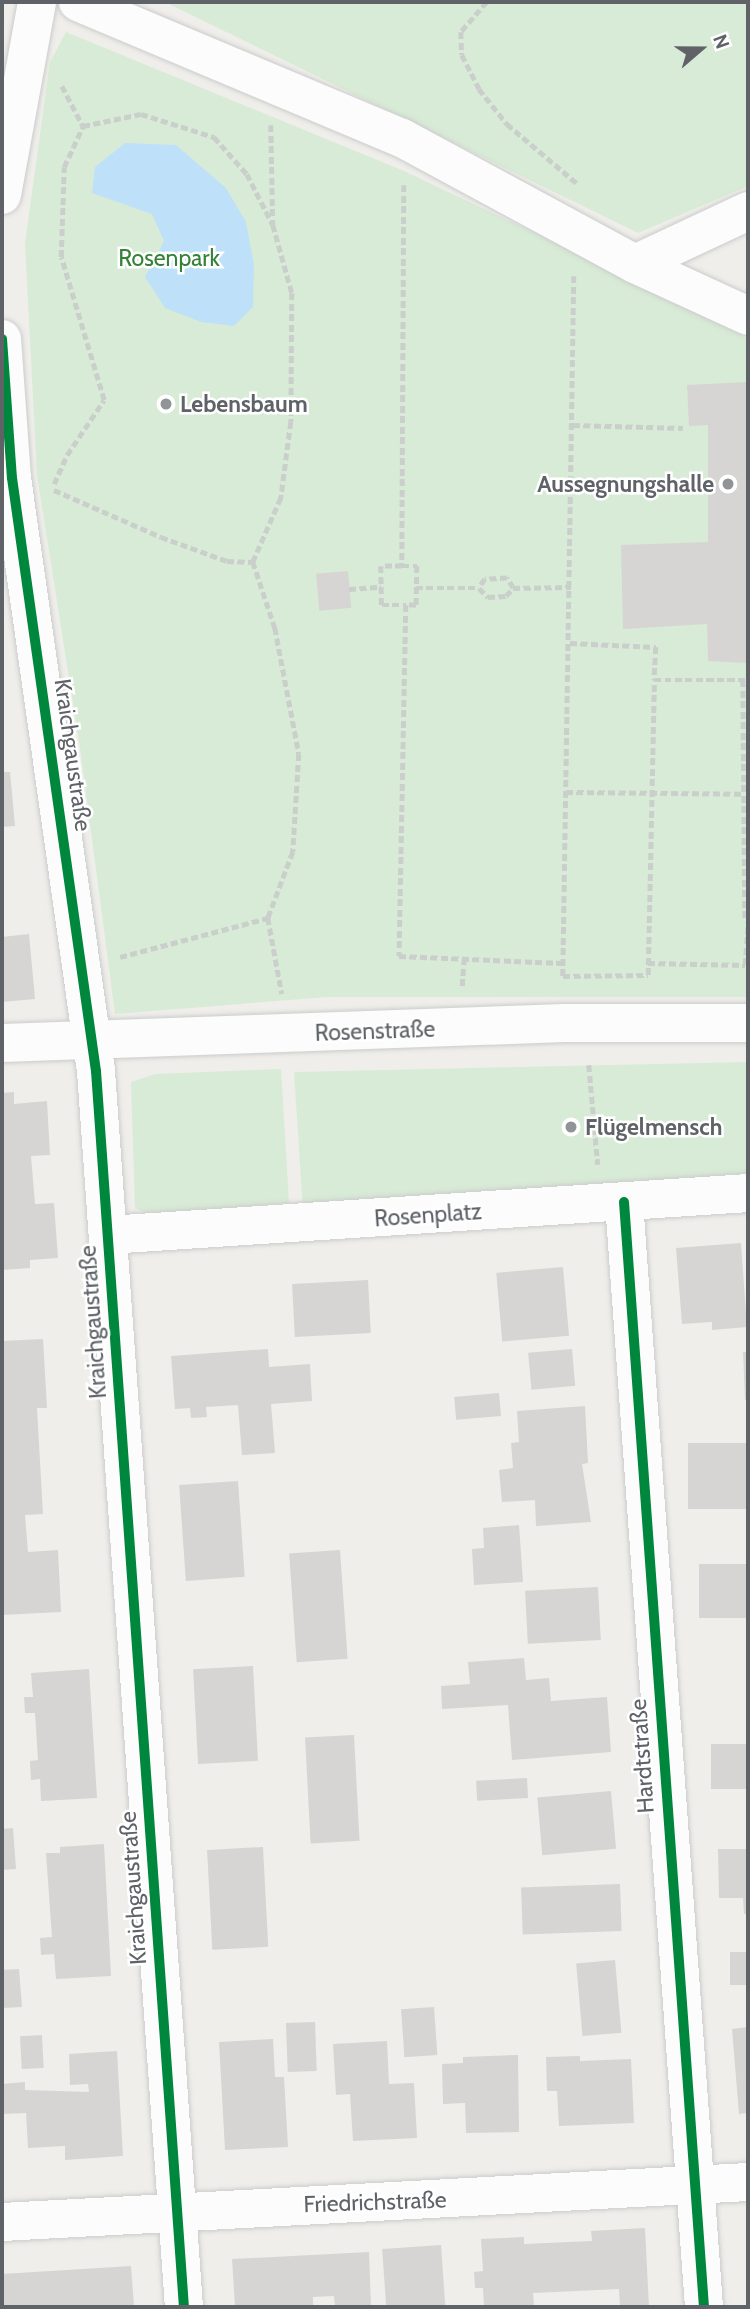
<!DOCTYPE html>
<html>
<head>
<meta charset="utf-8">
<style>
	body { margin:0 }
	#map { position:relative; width:750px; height:2309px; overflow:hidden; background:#efeeea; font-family:Cabin,sans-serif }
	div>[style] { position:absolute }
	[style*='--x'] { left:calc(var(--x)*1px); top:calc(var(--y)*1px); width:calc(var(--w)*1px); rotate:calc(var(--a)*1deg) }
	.green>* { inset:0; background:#d8ebd6 }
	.water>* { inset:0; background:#bfe0f9 }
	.building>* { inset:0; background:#d6d5d3; transform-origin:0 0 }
	.path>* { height:4.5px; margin-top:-2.25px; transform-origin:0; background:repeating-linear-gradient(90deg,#cacfcc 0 7px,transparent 0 10.5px) }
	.roads { filter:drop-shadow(0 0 2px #cbcccc) drop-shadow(0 0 2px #cbcccc) }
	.minor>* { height:38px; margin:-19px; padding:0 19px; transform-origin:19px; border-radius:19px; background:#fdfcfc }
	.cycleway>* { height:10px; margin:-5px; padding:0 5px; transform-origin:5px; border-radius:5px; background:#00873e }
	.dots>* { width:19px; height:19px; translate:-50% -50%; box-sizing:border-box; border:4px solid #fff; border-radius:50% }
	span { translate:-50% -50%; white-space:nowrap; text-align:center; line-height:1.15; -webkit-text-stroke:5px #fff; paint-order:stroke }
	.park-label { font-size:23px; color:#348238 }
	.poi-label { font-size:23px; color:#5f6368; font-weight:700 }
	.left { translate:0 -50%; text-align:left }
	.right { translate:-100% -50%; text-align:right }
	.street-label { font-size:23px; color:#5f6368 }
	.frame { position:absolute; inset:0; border:4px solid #5f6368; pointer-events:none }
	.north { position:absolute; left:666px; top:14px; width:70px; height:70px; -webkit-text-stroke:5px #fff; paint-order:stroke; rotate:70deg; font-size:19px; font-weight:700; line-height:28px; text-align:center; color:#5f6368 }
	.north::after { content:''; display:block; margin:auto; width:24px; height:32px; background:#5f6368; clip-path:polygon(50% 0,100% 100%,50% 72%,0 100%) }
</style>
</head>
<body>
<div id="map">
	<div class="green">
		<i style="clip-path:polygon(165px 2px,748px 2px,748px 186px,638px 233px)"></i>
		<i style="clip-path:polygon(66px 32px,404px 171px,740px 330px,748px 343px,748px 997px,327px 997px,115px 1014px,80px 748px,37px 475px,25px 243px,50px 62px)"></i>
		<i style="clip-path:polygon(748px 1062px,748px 1176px,303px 1210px,294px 1072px)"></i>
		<i style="clip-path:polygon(281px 1069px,289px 1203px,149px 1215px,135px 1208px,131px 1082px,155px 1074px)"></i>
	</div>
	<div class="water">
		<i style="clip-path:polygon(125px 143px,176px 145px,226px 188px,246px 222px,254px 265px,253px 307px,234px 326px,201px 322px,165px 308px,145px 277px,164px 241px,152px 214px,92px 193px,95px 167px)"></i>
	</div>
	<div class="building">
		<i style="clip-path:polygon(748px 382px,748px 663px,708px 661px,707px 624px,623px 629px,621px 545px,708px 542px,708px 425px,689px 426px,687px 385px)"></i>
		<i style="left:348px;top:571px;width:37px;height:32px;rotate:85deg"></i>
		<i style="clip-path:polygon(2px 772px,10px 772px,15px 826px,2px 827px)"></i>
		<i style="clip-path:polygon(29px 934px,35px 999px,2px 1002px,2px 937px)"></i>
		<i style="clip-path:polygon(14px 1092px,14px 1104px,47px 1101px,50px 1155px,31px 1156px,35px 1204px,54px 1203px,58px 1258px,30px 1260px,30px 1268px,2px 1270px,2px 1093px)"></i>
		<i style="clip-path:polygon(741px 1243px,747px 1327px,712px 1330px,712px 1322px,682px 1324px,676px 1248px)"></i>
		<i style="left:563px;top:1267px;width:69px;height:67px;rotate:85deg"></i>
		<i style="left:368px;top:1280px;width:53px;height:76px;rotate:87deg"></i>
		<i style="clip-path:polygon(43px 1339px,47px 1408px,37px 1408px,43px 1514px,25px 1515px,28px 1552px,58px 1550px,61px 1612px,2px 1615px,2px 1341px)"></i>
		<i style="clip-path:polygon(268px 1349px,269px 1367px,310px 1364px,312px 1401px,271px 1404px,275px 1453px,242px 1455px,238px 1405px,206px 1407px,207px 1417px,191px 1418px,190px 1408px,175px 1409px,171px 1356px)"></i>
		<i style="left:572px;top:1349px;width:37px;height:44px;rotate:85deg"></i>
		<i style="clip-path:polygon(743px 1352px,748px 1352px,748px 1400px,745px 1400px)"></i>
		<i style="left:499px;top:1393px;width:23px;height:45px;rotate:85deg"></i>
		<i style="clip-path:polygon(585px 1406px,588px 1463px,582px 1464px,591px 1522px,536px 1526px,535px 1500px,502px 1502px,499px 1470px,513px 1468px,511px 1443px,519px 1442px,517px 1411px)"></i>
		<i style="left:748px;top:1443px;width:66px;height:60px;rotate:90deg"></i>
		<i style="left:238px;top:1481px;width:96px;height:59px;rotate:86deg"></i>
		<i style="clip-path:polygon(519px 1525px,523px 1582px,474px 1585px,472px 1549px,484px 1548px,483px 1528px)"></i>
		<i style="left:340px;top:1550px;width:109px;height:51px;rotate:86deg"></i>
		<i style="left:748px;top:1564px;width:54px;height:49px;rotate:90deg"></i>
		<i style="left:598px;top:1587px;width:53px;height:73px;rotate:87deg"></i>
		<i style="clip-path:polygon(524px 1658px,526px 1680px,549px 1678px,551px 1701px,607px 1697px,611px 1752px,512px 1760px,508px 1705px,442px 1709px,441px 1686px,470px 1684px,468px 1662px)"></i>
		<i style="left:253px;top:1666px;width:95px;height:60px;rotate:87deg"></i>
		<i style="clip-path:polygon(89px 1669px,97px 1798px,41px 1801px,40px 1779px,31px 1780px,30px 1761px,38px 1760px,35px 1713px,25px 1713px,24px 1697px,33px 1697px,31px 1673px)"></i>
		<i style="left:354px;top:1735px;width:106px;height:49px;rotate:87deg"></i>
		<i style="left:748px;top:1744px;width:45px;height:37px;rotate:90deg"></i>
		<i style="left:527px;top:1778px;width:20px;height:51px;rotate:87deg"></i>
		<i style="left:611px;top:1791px;width:58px;height:74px;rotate:85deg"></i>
		<i style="clip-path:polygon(13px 1828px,16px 1869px,2px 1870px,2px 1829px)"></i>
		<i style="clip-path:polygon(104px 1844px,111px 1976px,56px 1979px,54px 1954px,41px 1955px,40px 1938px,52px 1937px,46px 1853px,60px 1853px,60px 1847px)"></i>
		<i style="left:263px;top:1847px;width:100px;height:56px;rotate:87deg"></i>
		<i style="clip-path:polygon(718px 1849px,748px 1849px,748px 1914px,744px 1914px,743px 1898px,719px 1898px)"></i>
		<i style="left:620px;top:1884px;width:47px;height:99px;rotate:88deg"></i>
		<i style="left:748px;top:1952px;width:33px;height:18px;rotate:90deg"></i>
		<i style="left:615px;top:1960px;width:73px;height:39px;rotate:85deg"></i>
		<i style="clip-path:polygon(19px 1969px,22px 2007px,2px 2008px,2px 1970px)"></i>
		<i style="left:434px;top:2007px;width:48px;height:33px;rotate:86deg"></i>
		<i style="left:315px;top:2022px;width:49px;height:29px;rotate:88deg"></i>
		<i style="clip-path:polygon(748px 2027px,748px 2113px,739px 2114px,732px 2029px)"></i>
		<i style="left:42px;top:2035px;width:33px;height:22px;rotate:87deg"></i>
		<i style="clip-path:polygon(273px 2039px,275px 2077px,284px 2077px,288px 2147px,225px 2150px,219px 2042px)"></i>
		<i style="clip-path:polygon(387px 2041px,389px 2084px,414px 2083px,417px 2138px,353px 2141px,350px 2094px,336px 2095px,333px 2044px)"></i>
		<i style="clip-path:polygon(117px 2051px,123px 2156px,65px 2160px,65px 2146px,28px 2148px,26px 2113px,2px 2114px,2px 2084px,25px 2082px,25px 2090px,89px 2092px,88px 2084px,70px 2085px,69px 2054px)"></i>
		<i style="clip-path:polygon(518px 2055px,519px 2132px,466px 2133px,465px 2103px,443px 2104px,442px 2064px,463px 2063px,463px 2057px)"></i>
		<i style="clip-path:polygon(580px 2056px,580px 2061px,631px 2059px,634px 2123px,559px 2126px,557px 2091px,547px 2091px,546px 2057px)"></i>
		<i style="clip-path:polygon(645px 2228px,649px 2307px,620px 2307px,619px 2289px,533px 2293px,534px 2307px,484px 2307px,483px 2288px,475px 2288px,474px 2272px,483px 2271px,481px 2239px,524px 2237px,524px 2244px,592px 2241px,591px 2231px)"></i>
		<i style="left:441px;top:2245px;width:62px;height:59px;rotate:86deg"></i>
		<i style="clip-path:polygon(369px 2252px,371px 2307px,335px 2307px,334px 2296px,313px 2297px,313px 2307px,235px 2307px,232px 2259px)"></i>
		<i style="clip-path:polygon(131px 2266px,134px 2307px,2px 2307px,2px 2274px)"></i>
	</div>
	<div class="path">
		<i style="--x:487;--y:2;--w:40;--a:131"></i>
		<i style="--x:461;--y:32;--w:23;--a:88"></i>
		<i style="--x:462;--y:55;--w:38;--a:63"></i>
		<i style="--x:479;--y:89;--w:45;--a:51.3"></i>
		<i style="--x:507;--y:124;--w:94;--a:40.3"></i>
		<i style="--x:62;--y:86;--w:45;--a:62.3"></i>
		<i style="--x:271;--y:125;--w:100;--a:88.9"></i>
		<i style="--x:404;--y:185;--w:381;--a:90.3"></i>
		<i style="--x:402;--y:566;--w:15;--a:0"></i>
		<i style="--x:417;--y:566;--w:39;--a:91"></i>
		<i style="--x:416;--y:605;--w:10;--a:180"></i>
		<i style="--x:406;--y:605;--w:351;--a:91.1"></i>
		<i style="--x:399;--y:956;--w:163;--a:2.5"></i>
		<i style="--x:574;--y:276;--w:700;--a:90.9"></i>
		<i style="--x:563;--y:976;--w:85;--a:-0.7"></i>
		<i style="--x:648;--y:975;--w:295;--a:-88.8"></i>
		<i style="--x:573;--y:425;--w:110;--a:1.6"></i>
		<i style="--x:54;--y:484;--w:32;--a:-66"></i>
		<i style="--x:67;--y:455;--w:66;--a:-56.1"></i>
		<i style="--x:104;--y:400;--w:149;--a:-106.7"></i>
		<i style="--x:61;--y:257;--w:90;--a:-88.1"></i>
		<i style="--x:64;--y:167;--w:45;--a:-65.1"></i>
		<i style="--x:83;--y:126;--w:59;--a:-11.7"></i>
		<i style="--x:141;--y:114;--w:77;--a:17.5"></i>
		<i style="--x:214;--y:137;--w:50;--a:48.3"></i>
		<i style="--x:247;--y:174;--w:57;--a:63"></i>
		<i style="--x:273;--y:225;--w:71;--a:74.4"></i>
		<i style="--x:292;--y:293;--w:129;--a:90.4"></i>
		<i style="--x:291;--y:422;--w:77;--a:97.5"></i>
		<i style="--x:281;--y:498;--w:70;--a:113.6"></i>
		<i style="--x:253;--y:562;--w:70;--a:71.6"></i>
		<i style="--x:275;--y:628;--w:128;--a:79.2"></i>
		<i style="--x:299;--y:754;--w:98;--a:93.5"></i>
		<i style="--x:293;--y:852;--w:71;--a:110.7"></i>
		<i style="--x:268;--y:918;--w:77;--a:79.6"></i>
		<i style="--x:54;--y:490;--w:117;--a:23.7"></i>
		<i style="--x:161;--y:537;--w:70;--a:20"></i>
		<i style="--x:227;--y:561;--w:26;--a:2"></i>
		<i style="--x:402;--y:566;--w:21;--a:180"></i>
		<i style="--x:381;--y:566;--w:39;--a:89"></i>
		<i style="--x:382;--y:605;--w:24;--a:0"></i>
		<i style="--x:416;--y:588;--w:63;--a:0"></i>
		<i style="--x:513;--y:588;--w:12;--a:-121"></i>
		<i style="--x:507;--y:578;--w:22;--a:177"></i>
		<i style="--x:485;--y:579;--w:11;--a:124"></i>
		<i style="--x:479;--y:588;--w:13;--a:45"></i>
		<i style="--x:488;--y:597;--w:18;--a:-3"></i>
		<i style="--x:506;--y:596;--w:11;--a:-49"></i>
		<i style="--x:513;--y:588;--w:58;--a:-1"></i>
		<i style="--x:349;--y:589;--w:32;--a:-4"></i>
		<i style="--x:570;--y:643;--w:86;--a:2.7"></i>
		<i style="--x:656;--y:647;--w:33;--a:93"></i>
		<i style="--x:654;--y:680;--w:94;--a:0"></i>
		<i style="--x:743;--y:680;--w:242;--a:89.5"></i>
		<i style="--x:566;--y:792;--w:178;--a:0.6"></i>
		<i style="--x:120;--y:957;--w:153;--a:-14.8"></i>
		<i style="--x:648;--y:963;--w:97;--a:1.2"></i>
		<i style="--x:745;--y:965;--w:43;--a:-86"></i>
		<i style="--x:462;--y:986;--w:27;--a:-86"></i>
		<i style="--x:589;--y:1065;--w:100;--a:84.9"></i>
	</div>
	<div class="roads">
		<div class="minor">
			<i style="--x:78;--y:2;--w:351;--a:22.8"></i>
			<i style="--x:402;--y:138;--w:265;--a:28.4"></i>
			<i style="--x:635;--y:264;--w:125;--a:-25.1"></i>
			<i style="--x:2;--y:195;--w:196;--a:-79.7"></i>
			<i style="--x:635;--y:264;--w:124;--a:24.7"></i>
			<i style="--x:2;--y:339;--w:139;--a:85.9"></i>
			<i style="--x:12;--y:478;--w:599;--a:81.94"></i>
			<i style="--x:96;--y:1071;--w:1239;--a:85.93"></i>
			<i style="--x:2;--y:1043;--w:563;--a:-2.03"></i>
			<i style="--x:565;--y:1023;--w:183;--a:0"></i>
			<i style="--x:624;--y:1202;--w:1108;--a:85.86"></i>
			<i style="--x:108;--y:1235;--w:641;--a:-3.75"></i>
			<i style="--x:2;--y:2222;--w:747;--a:-3.07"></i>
		</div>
	</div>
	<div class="cycleway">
		<i style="--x:2;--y:339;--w:139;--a:85.9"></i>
		<i style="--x:12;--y:478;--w:599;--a:81.94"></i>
		<i style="--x:96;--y:1071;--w:1239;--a:85.93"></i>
		<i style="--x:624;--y:1202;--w:1108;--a:85.86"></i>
	</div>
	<div class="dots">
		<i style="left:166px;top:404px;background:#919496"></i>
		<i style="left:728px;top:484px;background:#919496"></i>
		<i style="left:571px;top:1127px;background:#919496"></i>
	</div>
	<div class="park-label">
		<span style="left:169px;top:258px">Rosenpark</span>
	</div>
	<div class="poi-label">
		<span class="left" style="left:180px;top:404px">Lebensbaum</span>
		<span class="right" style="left:714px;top:484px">Aussegnungshalle</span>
		<span class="left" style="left:585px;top:1127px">Flügelmensch</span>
	</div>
	<div class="street-label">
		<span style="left:73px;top:755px;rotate:82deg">Kraichgaustraße</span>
		<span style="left:375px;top:1031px;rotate:-2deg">Rosenstraße</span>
		<span style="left:428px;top:1215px;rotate:-4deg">Rosenplatz</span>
		<span style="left:93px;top:1322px;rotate:-94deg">Kraichgaustraße</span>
		<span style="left:642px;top:1756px;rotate:-94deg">Hardtstraße</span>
		<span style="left:133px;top:1888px;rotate:-94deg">Kraichgaustraße</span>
		<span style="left:375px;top:2202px;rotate:-2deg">Friedrichstraße</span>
	</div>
	<div class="frame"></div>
	<div class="north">N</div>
</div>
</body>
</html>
